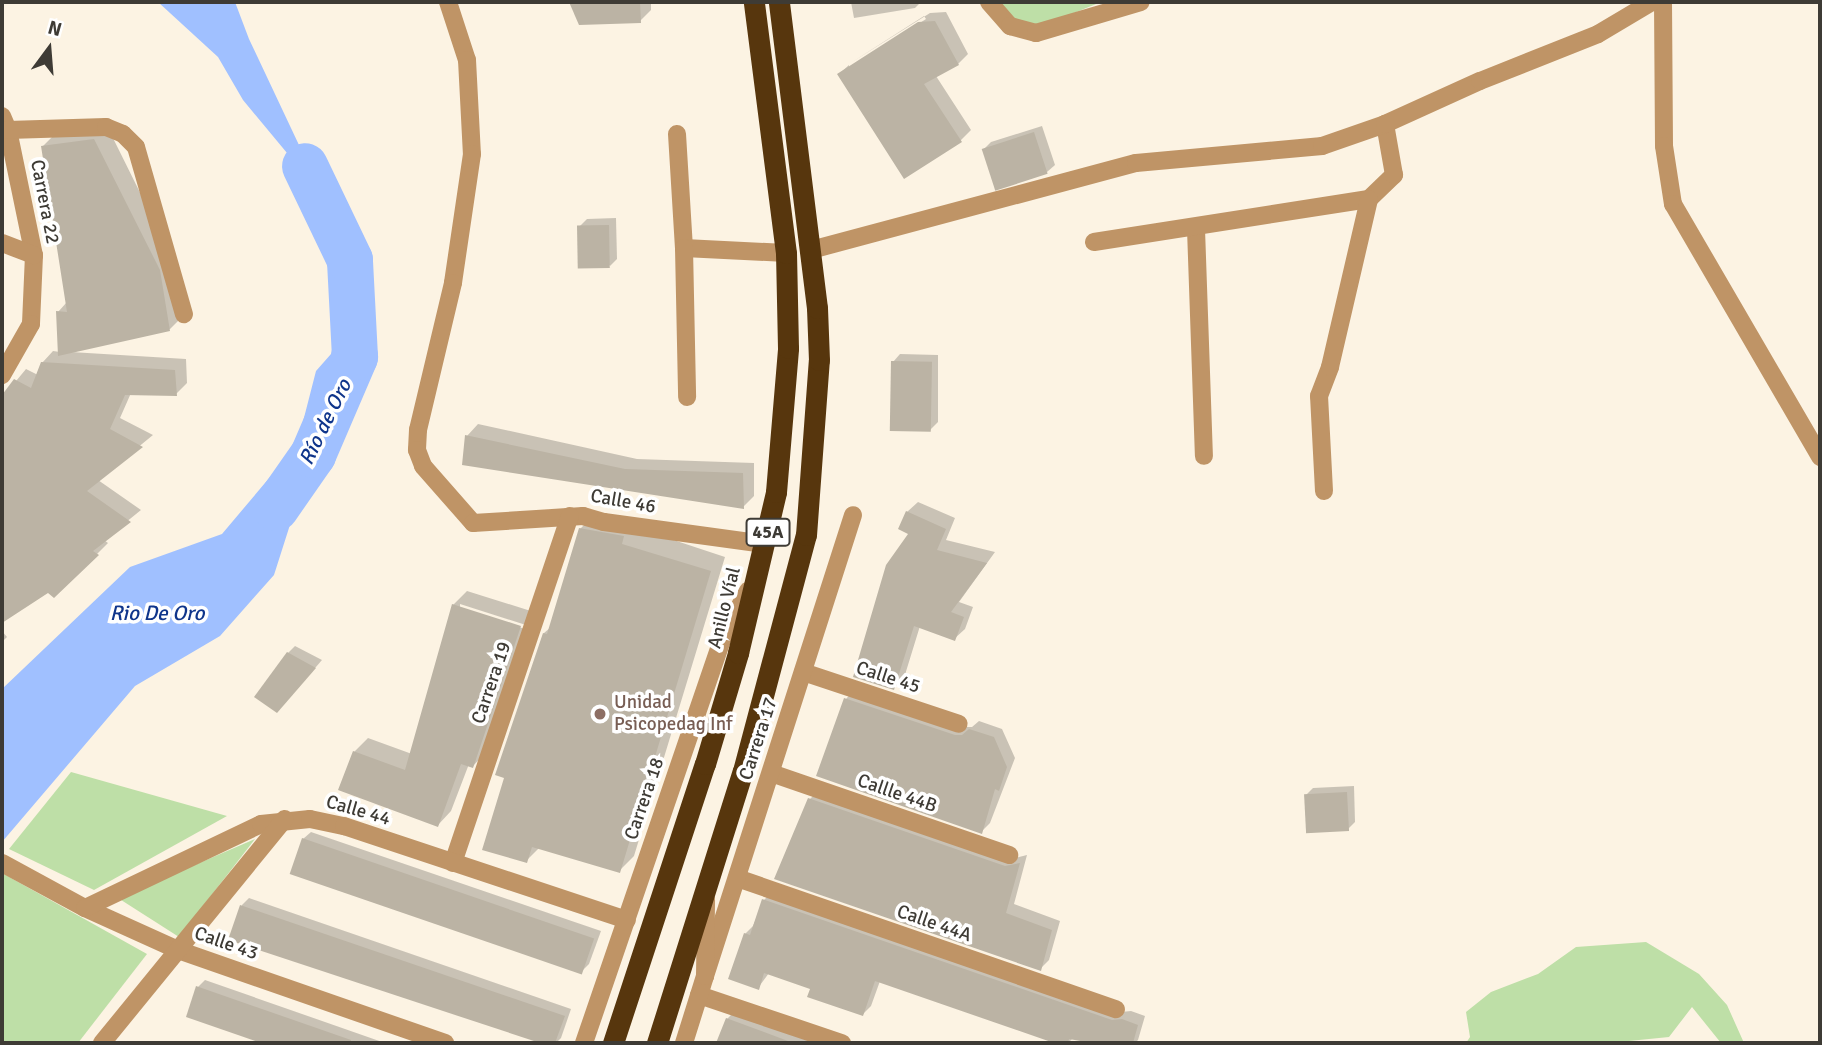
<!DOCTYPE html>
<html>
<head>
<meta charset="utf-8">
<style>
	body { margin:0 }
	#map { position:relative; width:1822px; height:1045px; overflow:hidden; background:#fcf3e3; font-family:Signika,sans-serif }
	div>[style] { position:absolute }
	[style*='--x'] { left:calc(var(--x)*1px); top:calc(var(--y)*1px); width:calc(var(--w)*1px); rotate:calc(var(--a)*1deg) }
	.green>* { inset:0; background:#bedfa7 }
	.water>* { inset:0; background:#a0c0ff }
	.shadow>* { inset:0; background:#0003 }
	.river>* { height:46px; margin:-23px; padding:0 23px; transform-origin:23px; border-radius:23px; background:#a0c0ff }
	.building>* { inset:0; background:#bbb3a4; transform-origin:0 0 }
	.minor>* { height:18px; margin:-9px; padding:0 9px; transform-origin:9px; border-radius:9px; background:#bf9466 }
	.highway>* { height:21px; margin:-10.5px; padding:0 10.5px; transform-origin:10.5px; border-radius:10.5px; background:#57360d }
	.dots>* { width:19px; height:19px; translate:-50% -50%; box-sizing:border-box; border:4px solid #fff; border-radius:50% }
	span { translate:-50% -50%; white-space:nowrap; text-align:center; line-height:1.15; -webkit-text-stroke:7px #fff; paint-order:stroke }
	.shield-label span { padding:2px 5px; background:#fff; border:2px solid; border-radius:5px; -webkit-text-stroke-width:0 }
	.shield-label { font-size:18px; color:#3e3b35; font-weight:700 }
	.street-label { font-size:19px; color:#3e3b35 }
	.education-label { font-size:19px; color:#785e54 }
	.left { translate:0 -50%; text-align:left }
	.water-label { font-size:21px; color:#0f358b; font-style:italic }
	.frame { position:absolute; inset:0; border:4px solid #3e3b35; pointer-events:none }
	.north { position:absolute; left:14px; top:14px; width:70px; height:70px; -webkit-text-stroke:5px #fff; paint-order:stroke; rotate:16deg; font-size:19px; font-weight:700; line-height:28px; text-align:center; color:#3e3b35 }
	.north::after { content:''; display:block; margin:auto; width:24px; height:32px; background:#3e3b35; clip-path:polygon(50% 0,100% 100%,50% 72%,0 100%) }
</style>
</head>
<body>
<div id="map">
	<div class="green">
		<i style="clip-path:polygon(994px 2px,1101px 2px,1042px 26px,1013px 22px)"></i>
		<i style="clip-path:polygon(71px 772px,227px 816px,94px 890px,9px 849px)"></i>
		<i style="clip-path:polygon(255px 839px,179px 937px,118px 898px)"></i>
		<i style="clip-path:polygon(2px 873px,147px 954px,78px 1043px,2px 1043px)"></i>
		<i style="clip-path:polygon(1646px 942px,1699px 974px,1727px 1005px,1744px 1043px,1721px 1043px,1692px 1007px,1669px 1037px,1609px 1043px,1466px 1043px,1470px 1037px,1466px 1012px,1491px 992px,1538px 974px,1576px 947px)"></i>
	</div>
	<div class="water">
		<i style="clip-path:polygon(158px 2px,235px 2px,249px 39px,331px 213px,338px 282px,361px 302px,274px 575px,220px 636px,135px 686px,2px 842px,2px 689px,130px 567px,222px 534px,297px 445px,316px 371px,331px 354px,339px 320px,330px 264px,310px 221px,292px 159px,243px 100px,218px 57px)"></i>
	</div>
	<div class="shadow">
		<i style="clip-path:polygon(571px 2px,651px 2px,651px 10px,640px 21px,580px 23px)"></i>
		<i style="clip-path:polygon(851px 2px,921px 2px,915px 8px,854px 18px)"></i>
		<i style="clip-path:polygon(946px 12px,968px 54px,958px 64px,936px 76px,971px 130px,960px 141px,839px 74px,849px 65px,849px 69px,926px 19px,924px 16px,849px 64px,930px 13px)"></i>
		<i style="clip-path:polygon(107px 126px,172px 257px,183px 316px,170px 329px,71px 352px,186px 359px,187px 383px,176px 394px,131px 393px,120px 418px,153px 435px,98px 480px,141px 510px,104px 540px,108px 543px,97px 554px,2px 621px,2px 398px,26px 369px,38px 375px,42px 363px,53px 351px,60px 352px,58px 312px,67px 302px,43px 146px,56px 133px)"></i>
		<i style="clip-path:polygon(1042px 126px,1055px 165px,1047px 172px,984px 149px,991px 142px)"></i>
		<i style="clip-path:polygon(616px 218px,617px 259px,610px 266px,579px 227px,587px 219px)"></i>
		<i style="clip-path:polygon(900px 354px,938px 355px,938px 422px,930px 430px,893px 362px)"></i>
		<i style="clip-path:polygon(478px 424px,637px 459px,754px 463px,754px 496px,743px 507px,467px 436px)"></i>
		<i style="clip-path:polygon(918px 502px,955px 518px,946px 540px,995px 552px,959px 602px,973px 607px,965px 629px,954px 639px,920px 626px,904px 678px,894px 688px,911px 533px,907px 512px)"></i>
		<i style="clip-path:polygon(595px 514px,725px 557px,634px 856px,619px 871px,540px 847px,526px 861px,544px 633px,551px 627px,580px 529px)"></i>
		<i style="clip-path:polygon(467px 591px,534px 612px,529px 626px,460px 604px,460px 608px,528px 630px,486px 752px,473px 766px,469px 764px,451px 811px,438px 825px,354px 752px,368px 738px,412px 754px,453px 605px)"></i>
		<i style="clip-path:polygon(2px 631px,7px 637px,2px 642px)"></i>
		<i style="clip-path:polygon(295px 646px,322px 660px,284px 704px,288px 653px)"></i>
		<i style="clip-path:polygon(854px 690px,965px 727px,972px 727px,979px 721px,1002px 729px,1015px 758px,990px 823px,981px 832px,846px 699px)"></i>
		<i style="clip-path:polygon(1354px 786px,1355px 822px,1348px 829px,1306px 795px,1313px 788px)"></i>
		<i style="clip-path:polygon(819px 790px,1015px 858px,1027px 855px,1014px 904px,1060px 921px,1049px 960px,1040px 969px,810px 799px)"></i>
		<i style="clip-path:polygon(311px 832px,601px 931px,589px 964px,582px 971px,303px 839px)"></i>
		<i style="clip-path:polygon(772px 892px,1121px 1012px,1131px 1011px,1145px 1016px,1138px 1040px,1135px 1043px,1102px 1043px,1073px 1038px,1068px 1043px,1059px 1043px,880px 981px,871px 1006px,863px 1014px,812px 988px,769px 973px,758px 988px,745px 934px,753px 926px,764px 900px)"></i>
		<i style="clip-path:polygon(249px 898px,571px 1009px,561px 1038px,556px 1043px,546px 1043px,231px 939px,242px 905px)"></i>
		<i style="clip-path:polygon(205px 980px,385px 1043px,266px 1043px,188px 1016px,198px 987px)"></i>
		<i style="clip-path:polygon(734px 1012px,820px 1043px,718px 1043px,727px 1019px)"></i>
	</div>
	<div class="river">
		<i style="--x:276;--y:508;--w:65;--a:-55.1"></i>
		<i style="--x:313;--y:455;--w:107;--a:-66.8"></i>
		<i style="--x:355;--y:357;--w:97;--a:-93"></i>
		<i style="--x:350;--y:260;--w:104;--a:-115.6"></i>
	</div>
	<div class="building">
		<i style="clip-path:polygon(569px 2px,640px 2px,641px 23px,579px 25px)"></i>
		<i style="clip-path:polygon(935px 21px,959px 65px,924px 84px,962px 142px,904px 179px,837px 74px,918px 22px)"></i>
		<i style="left:1034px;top:132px;width:44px;height:55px;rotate:72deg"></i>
		<i style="clip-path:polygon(94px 139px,160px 270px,170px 331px,58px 356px,56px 311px,67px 312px,41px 146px)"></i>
		<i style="left:609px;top:225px;width:43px;height:32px;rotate:89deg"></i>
		<i style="left:891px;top:361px;width:41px;height:70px;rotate:1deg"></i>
		<i style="clip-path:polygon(41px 362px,175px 370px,177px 396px,125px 395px,110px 429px,143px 447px,87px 491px,131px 522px,93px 551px,99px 555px,54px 598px,48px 593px,2px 623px,2px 395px,14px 379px,31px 388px)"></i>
		<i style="clip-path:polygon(465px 435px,625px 469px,743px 473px,744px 509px,462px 465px)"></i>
		<i style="clip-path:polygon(906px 511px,946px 529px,937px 550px,987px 563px,951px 612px,964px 617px,955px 641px,914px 626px,894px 690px,853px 677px,886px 565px,908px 534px,898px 529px)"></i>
		<i style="clip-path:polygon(579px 528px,624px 536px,622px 544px,711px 571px,620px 873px,532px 847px,527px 863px,482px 850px,504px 778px,495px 775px,543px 633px,547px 634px)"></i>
		<i style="clip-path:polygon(452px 604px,521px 626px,473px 768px,461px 764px,438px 827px,338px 790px,353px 751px,405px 770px)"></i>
		<i style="clip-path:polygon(287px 652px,316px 668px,277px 713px,254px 697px)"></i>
		<i style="clip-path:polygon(844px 698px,955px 735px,962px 735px,969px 729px,994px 737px,1007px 767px,999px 791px,995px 789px,982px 834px,816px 776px)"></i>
		<i style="left:1347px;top:792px;width:39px;height:43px;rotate:87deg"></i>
		<i style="clip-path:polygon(808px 798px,1005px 866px,1020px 863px,1006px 913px,1052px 930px,1041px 971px,774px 879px)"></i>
		<i style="left:302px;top:838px;width:309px;height:38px;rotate:19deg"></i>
		<i style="clip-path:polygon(762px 899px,1112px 1020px,1122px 1019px,1138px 1025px,1133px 1043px,1092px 1043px,1069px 1039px,1068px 1043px,1054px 1043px,875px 981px,863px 1016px,807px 997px,810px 989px,764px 973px,759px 990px,728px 979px,744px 933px,750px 935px)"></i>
		<i style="clip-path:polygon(240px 905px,565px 1016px,555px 1043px,540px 1043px,228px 940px)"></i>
		<i style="clip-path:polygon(196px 986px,351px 1040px,351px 1043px,261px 1043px,186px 1017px)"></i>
		<i style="clip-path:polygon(726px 1018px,788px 1041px,787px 1043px,716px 1043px)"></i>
	</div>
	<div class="minor">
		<i style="--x:448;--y:2;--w:61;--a:71.9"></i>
		<i style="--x:467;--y:60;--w:94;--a:87"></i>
		<i style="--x:472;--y:154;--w:130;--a:98.4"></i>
		<i style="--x:453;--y:283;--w:151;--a:103.4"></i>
		<i style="--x:418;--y:430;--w:20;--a:93"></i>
		<i style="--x:417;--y:450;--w:17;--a:69"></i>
		<i style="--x:423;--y:466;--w:76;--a:48.7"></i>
		<i style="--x:473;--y:523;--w:110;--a:-3.6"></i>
		<i style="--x:583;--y:516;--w:22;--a:16"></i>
		<i style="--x:604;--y:522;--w:162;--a:7.8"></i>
		<i style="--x:989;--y:2;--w:32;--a:49"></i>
		<i style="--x:1010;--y:26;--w:27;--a:15"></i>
		<i style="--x:1036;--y:33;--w:109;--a:-16.4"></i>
		<i style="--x:1663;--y:2;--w:144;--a:89.6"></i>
		<i style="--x:1664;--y:146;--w:59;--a:81.2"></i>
		<i style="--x:1673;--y:204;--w:293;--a:59.8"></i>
		<i style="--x:2;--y:116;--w:15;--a:67"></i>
		<i style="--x:8;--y:130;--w:128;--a:78.3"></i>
		<i style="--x:34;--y:255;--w:69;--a:92.5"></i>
		<i style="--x:31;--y:324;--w:59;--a:119.6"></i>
		<i style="--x:8;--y:130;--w:98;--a:-1.8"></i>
		<i style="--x:106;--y:127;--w:18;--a:22"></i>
		<i style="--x:123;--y:134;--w:18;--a:45"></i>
		<i style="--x:136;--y:147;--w:174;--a:74"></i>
		<i style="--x:677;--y:134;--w:114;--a:86.5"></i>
		<i style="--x:684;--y:248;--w:102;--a:2.8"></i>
		<i style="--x:1196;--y:229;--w:227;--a:88"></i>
		<i style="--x:1094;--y:242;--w:278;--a:-8.9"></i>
		<i style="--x:1369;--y:199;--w:35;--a:-44"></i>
		<i style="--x:1394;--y:175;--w:52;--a:-100"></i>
		<i style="--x:2;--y:243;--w:34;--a:21"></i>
		<i style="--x:684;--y:248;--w:149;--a:88.8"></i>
		<i style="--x:811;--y:250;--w:336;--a:-15"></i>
		<i style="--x:1136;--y:163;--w:187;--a:-5.2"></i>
		<i style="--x:1322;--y:146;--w:67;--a:-19.2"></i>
		<i style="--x:1385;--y:124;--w:104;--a:-24.4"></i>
		<i style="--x:1480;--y:81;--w:127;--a:-21.7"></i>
		<i style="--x:1598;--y:34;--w:63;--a:-30.7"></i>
		<i style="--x:1324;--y:491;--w:95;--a:-93"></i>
		<i style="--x:1319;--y:396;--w:31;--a:-69"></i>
		<i style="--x:1330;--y:367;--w:172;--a:-76.9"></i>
		<i style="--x:803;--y:672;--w:164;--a:18.4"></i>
		<i style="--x:771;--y:773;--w:252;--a:19"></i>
		<i style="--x:2;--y:863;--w:94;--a:28.5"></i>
		<i style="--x:85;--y:908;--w:102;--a:24.3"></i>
		<i style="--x:178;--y:950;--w:283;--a:19.2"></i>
		<i style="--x:453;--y:863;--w:366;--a:-71.4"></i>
		<i style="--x:737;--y:878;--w:401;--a:19.1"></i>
		<i style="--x:85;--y:908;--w:195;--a:-25.5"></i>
		<i style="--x:261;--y:824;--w:49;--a:-5.8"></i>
		<i style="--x:310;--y:819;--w:35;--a:12"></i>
		<i style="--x:344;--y:826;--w:298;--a:18.4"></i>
		<i style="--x:705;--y:976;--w:484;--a:-72.2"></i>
		<i style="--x:699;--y:995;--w:151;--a:18.6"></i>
		<i style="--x:102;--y:1043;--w:289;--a:-50.8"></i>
		<i style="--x:584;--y:1043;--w:427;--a:-71.1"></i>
		<i style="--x:722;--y:639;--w:55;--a:-61.6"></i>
		<i style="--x:684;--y:1043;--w:70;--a:-72.6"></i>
		<i style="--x:705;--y:976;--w:76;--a:-89.2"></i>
	</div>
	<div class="highway">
		<i style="--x:613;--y:1043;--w:294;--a:-71.8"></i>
		<i style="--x:705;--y:764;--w:116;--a:-73.4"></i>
		<i style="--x:738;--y:653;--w:165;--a:-76.7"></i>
		<i style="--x:776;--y:492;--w:144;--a:-85.2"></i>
		<i style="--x:788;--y:348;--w:95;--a:-91.2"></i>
		<i style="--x:786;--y:253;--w:253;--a:-97.3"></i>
		<i style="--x:657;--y:1043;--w:285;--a:-72.5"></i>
		<i style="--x:743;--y:771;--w:244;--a:-75.1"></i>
		<i style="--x:806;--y:535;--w:175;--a:-85.8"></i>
		<i style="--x:819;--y:360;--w:52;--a:-92.2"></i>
		<i style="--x:817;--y:308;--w:308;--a:-97.1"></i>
	</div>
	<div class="dots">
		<i style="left:600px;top:714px;background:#8d6e63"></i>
	</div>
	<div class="shield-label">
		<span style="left:768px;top:532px">45A</span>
	</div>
	<div class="street-label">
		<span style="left:44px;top:202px;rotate:79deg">Carrera 22</span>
		<span style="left:623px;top:502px;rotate:10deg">Calle 46</span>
		<span style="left:725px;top:608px;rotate:-76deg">Anillo Víal</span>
		<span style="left:888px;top:678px;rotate:18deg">Calle 45</span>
		<span style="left:492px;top:683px;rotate:-71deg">Carrera 19</span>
		<span style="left:759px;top:739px;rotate:-72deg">Carrera 17</span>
		<span style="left:897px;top:794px;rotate:19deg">Callle 44B</span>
		<span style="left:645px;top:799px;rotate:-71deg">Carrera 18</span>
		<span style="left:358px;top:811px;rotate:16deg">Calle 44</span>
		<span style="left:934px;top:924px;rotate:19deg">Calle 44A</span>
		<span style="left:226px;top:944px;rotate:19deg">Calle 43</span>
	</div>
	<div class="education-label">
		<span class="left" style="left:614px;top:714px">Unidad<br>Psicopedag Inf</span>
	</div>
	<div class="water-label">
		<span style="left:325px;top:422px;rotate:-64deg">Río de Oro</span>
		<span style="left:157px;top:613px">Rio De Oro</span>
	</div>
	<div class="frame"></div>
	<div class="north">N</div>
</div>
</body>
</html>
